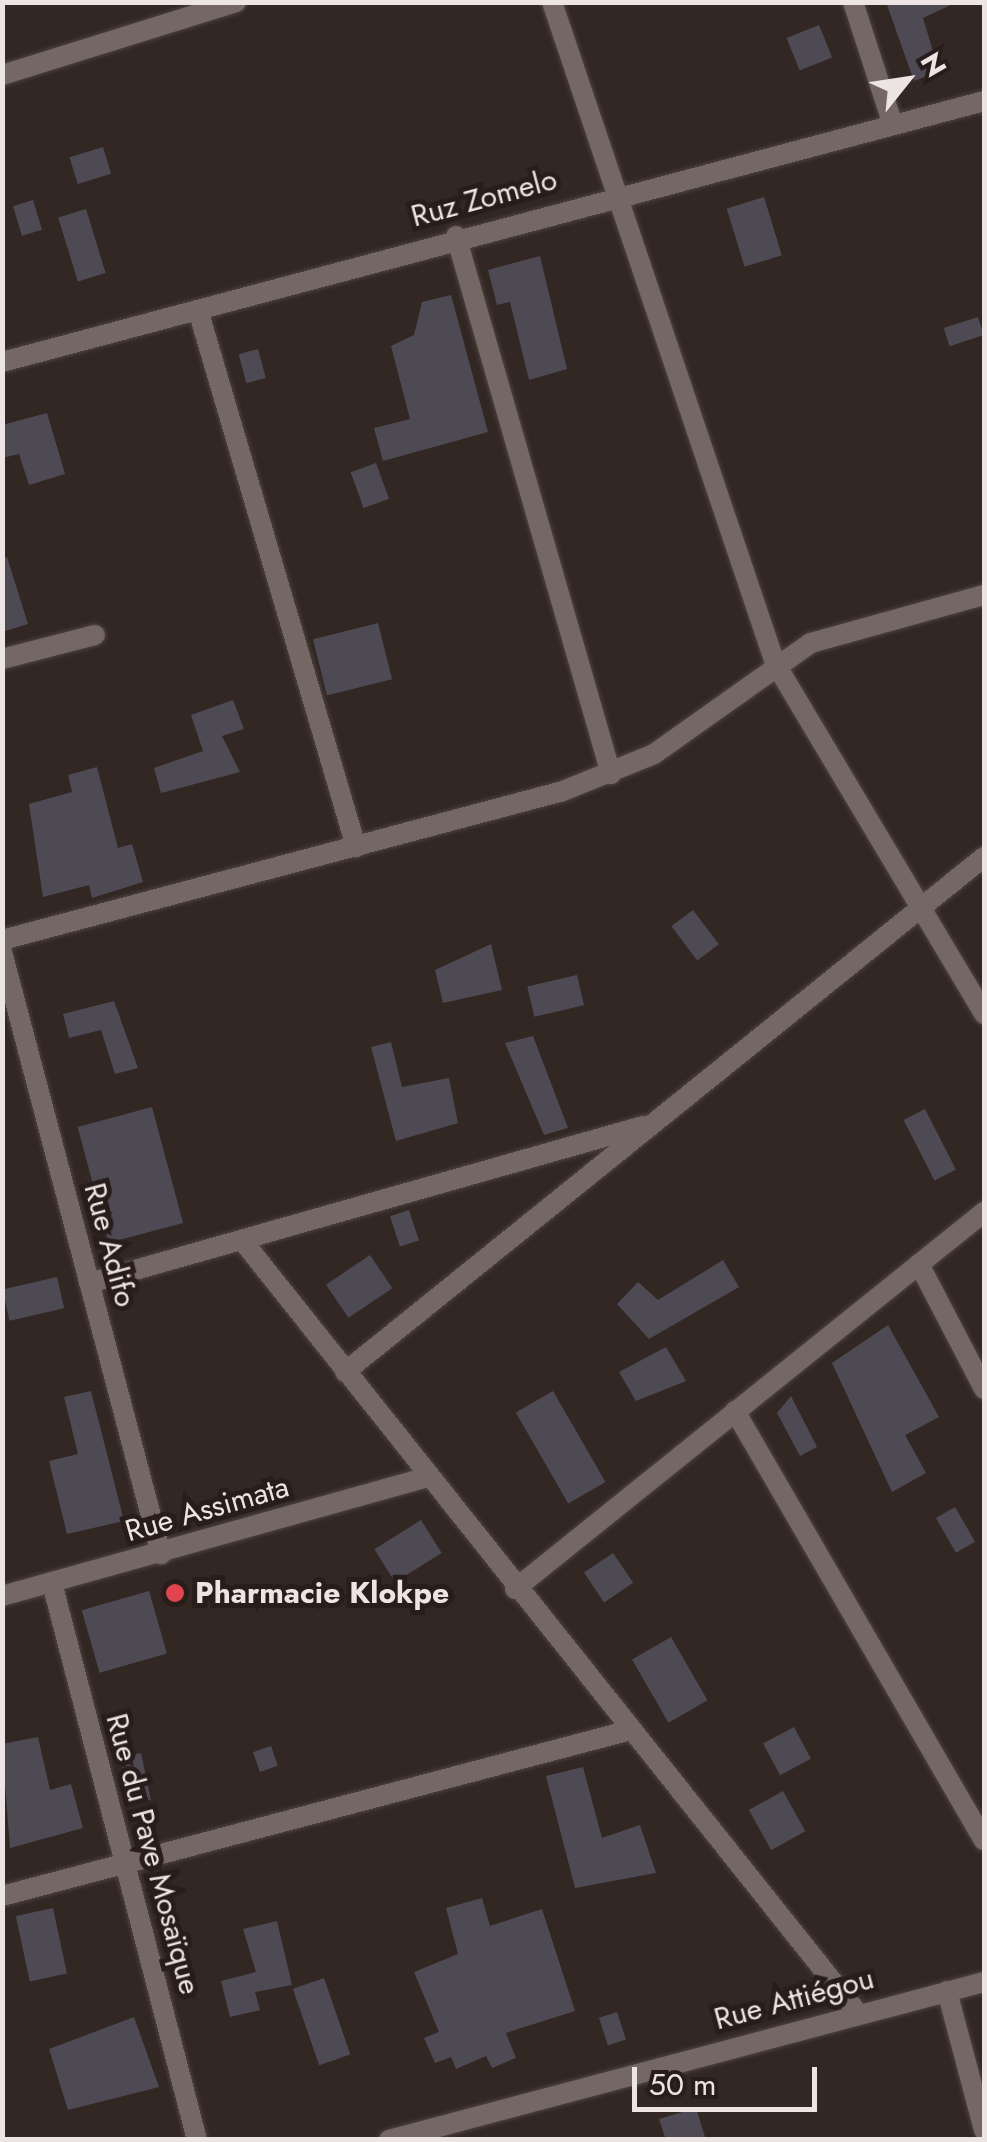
<!DOCTYPE html>
<html>
<head>
<meta charset="utf-8">
<style>
	body { margin:0 }
	#map { position:relative; width:987px; height:2142px; overflow:hidden; background:#322723; font-family:Jost,sans-serif }
	div>[style] { position:absolute }
	[style*='--x'] { left:calc(var(--x)*1px); top:calc(var(--y)*1px); width:calc(var(--w)*1px); rotate:calc(var(--a)*1deg) }
	.building>* { inset:0; background:#4e4a54; transform-origin:0 0 }
	.roads { filter:drop-shadow(0 0 2px #4c4340) drop-shadow(0 0 2px #4c4340) }
	.minor>* { height:20px; margin:-10px; padding:0 10px; transform-origin:10px; border-radius:10px; background:#756864 }
	.dots>* { width:28px; height:28px; translate:-50% -50%; box-sizing:border-box; border:5px solid #281d1a; border-radius:50% }
	span { translate:-50% -50%; white-space:nowrap; text-align:center; line-height:1.15; -webkit-text-stroke:10px #281d1a; paint-order:stroke }
	.street-label { font-size:30px; color:#ede5e3 }
	.poi-label { font-size:30px; color:#ede5e3; font-weight:700 }
	.left { translate:0 -50%; text-align:left }
	.frame { position:absolute; inset:0; border:5px solid #ede5e3; pointer-events:none }
	.north { position:absolute; left:857px; top:30px; width:100px; height:100px; -webkit-text-stroke:8px #281d1a; paint-order:stroke; rotate:60deg; font-size:28px; font-weight:700; line-height:40px; text-align:center; color:#ede5e3 }
	.north::after { content:''; display:block; margin:auto; width:35px; height:45px; background:#ede5e3; clip-path:polygon(50% 0,100% 100%,50% 72%,0 100%) }
	.scale { position:absolute; left:632px; top:2067px; width:185px; height:45px; box-sizing:border-box; border:5px solid #ede5e3; border-top:0; padding-left:12px; font-size:30px; line-height:35px; white-space:nowrap; color:#ede5e3; -webkit-text-stroke:8px #281d1a; paint-order:stroke }
</style>
</head>
<body>
<div id="map">
	<div class="building">
		<i style="clip-path:polygon(886px 2px,957px 2px,923px 18px,939px 71px,914px 81px)"></i>
		<i style="left:819px;top:25px;width:35px;height:35px;rotate:68deg"></i>
		<i style="left:103px;top:147px;width:28px;height:35px;rotate:73deg"></i>
		<i style="left:764px;top:197px;width:61px;height:39px;rotate:73deg"></i>
		<i style="left:33px;top:200px;width:31px;height:21px;rotate:73deg"></i>
		<i style="left:86px;top:209px;width:67px;height:29px;rotate:73deg"></i>
		<i style="clip-path:polygon(540px 256px,567px 369px,529px 380px,510px 302px,497px 305px,488px 270px)"></i>
		<i style="clip-path:polygon(451px 295px,488px 432px,383px 461px,374px 428px,410px 419px,391px 346px,414px 335px,422px 302px)"></i>
		<i style="left:978px;top:317px;width:19px;height:36px;rotate:72deg"></i>
		<i style="left:258px;top:349px;width:30px;height:20px;rotate:75deg"></i>
		<i style="clip-path:polygon(47px 413px,65px 474px,29px 485px,19px 454px,2px 458px,2px 425px)"></i>
		<i style="left:376px;top:463px;width:38px;height:27px;rotate:70deg"></i>
		<i style="clip-path:polygon(7px 557px,28px 624px,2px 632px,2px 558px)"></i>
		<i style="left:378px;top:623px;width:58px;height:67px;rotate:76deg"></i>
		<i style="clip-path:polygon(233px 700px,244px 729px,222px 736px,240px 772px,161px 793px,154px 768px,203px 751px,191px 715px)"></i>
		<i style="clip-path:polygon(97px 767px,118px 848px,132px 844px,143px 882px,92px 898px,89px 885px,43px 897px,29px 804px,72px 792px,68px 775px)"></i>
		<i style="left:693px;top:910px;width:43px;height:27px;rotate:53deg"></i>
		<i style="clip-path:polygon(491px 944px,502px 990px,443px 1003px,435px 970px)"></i>
		<i style="left:577px;top:975px;width:31px;height:51px;rotate:77deg"></i>
		<i style="clip-path:polygon(114px 1001px,138px 1068px,115px 1074px,101px 1030px,69px 1038px,63px 1014px)"></i>
		<i style="clip-path:polygon(533px 1036px,568px 1128px,544px 1135px,505px 1043px)"></i>
		<i style="clip-path:polygon(391px 1042px,402px 1087px,449px 1078px,458px 1123px,396px 1141px,371px 1047px)"></i>
		<i style="left:152px;top:1107px;width:120px;height:77px;rotate:75deg"></i>
		<i style="left:925px;top:1109px;width:68px;height:24px;rotate:63deg"></i>
		<i style="left:409px;top:1210px;width:32px;height:20px;rotate:72deg"></i>
		<i style="left:370px;top:1255px;width:40px;height:53px;rotate:56deg"></i>
		<i style="clip-path:polygon(723px 1260px,739px 1287px,649px 1339px,617px 1304px,638px 1282px,658px 1300px)"></i>
		<i style="left:57px;top:1277px;width:32px;height:56px;rotate:77deg"></i>
		<i style="clip-path:polygon(888px 1325px,939px 1417px,905px 1435px,926px 1473px,892px 1492px,832px 1363px)"></i>
		<i style="clip-path:polygon(666px 1347px,686px 1381px,636px 1401px,619px 1372px)"></i>
		<i style="clip-path:polygon(91px 1391px,124px 1521px,67px 1534px,49px 1461px,78px 1454px,64px 1397px)"></i>
		<i style="left:553px;top:1391px;width:105px;height:43px;rotate:60deg"></i>
		<i style="clip-path:polygon(791px 1396px,817px 1447px,800px 1456px,777px 1413px)"></i>
		<i style="left:955px;top:1507px;width:40px;height:22px;rotate:60deg"></i>
		<i style="left:421px;top:1520px;width:39px;height:55px;rotate:58deg"></i>
		<i style="left:613px;top:1553px;width:36px;height:35px;rotate:56deg"></i>
		<i style="left:149px;top:1591px;width:65px;height:70px;rotate:74deg"></i>
		<i style="left:671px;top:1637px;width:73px;height:45px;rotate:60deg"></i>
		<i style="left:794px;top:1727px;width:36px;height:35px;rotate:62deg"></i>
		<i style="clip-path:polygon(38px 1737px,50px 1790px,71px 1784px,83px 1828px,10px 1848px,2px 1744px)"></i>
		<i style="left:271px;top:1746px;width:21px;height:19px;rotate:71deg"></i>
		<i style="left:141px;top:1753px;width:48px;height:21px;rotate:78deg"></i>
		<i style="clip-path:polygon(583px 1767px,602px 1838px,640px 1825px,656px 1873px,575px 1888px,546px 1776px)"></i>
		<i style="left:783px;top:1791px;width:46px;height:39px;rotate:61deg"></i>
		<i style="clip-path:polygon(482px 1898px,490px 1926px,542px 1909px,575px 2011px,506px 2033px,516px 2058px,492px 2068px,486px 2056px,456px 2069px,451px 2057px,435px 2063px,424px 2038px,439px 2032px,414px 1972px,458px 1954px,446px 1908px)"></i>
		<i style="left:53px;top:1908px;width:67px;height:38px;rotate:78deg"></i>
		<i style="clip-path:polygon(277px 1921px,292px 1985px,255px 1992px,260px 2010px,230px 2017px,221px 1981px,256px 1972px,243px 1929px)"></i>
		<i style="left:324px;top:1978px;width:81px;height:33px;rotate:71deg"></i>
		<i style="left:617px;top:2012px;width:29px;height:19px;rotate:72deg"></i>
		<i style="clip-path:polygon(134px 2017px,159px 2087px,68px 2110px,49px 2049px)"></i>
		<i style="clip-path:polygon(696px 2108px,706px 2140px,666px 2140px,659px 2119px)"></i>
	</div>
	<div class="roads">
		<div class="minor">
			<i style="--x:552;--y:2;--w:698;--a:71.36"></i>
			<i style="--x:775;--y:663;--w:409;--a:59.2"></i>
			<i style="--x:853;--y:2;--w:129;--a:72"></i>
			<i style="--x:2;--y:75;--w:245;--a:-17.3"></i>
			<i style="--x:456;--y:236;--w:560;--a:73.93"></i>
			<i style="--x:198;--y:310;--w:560;--a:73.6"></i>
			<i style="--x:2;--y:362;--w:1016;--a:-14.88"></i>
			<i style="--x:2;--y:659;--w:96;--a:-14.5"></i>
			<i style="--x:2;--y:940;--w:580;--a:-14.87"></i>
			<i style="--x:563;--y:791;--w:98;--a:-22.1"></i>
			<i style="--x:654;--y:754;--w:192;--a:-35.3"></i>
			<i style="--x:811;--y:643;--w:180;--a:-15.5"></i>
			<i style="--x:2;--y:952;--w:623;--a:75.2"></i>
			<i style="--x:242;--y:1240;--w:987;--a:51.46"></i>
			<i style="--x:919;--y:1264;--w:141;--a:62.5"></i>
			<i style="--x:89;--y:1283;--w:576;--a:-15.82"></i>
			<i style="--x:345;--y:1372;--w:821;--a:-38.87"></i>
			<i style="--x:735;--y:1411;--w:496;--a:59.9"></i>
			<i style="--x:52;--y:1583;--w:576;--a:75.41"></i>
			<i style="--x:515;--y:1589;--w:602;--a:-38.79"></i>
			<i style="--x:2;--y:1596;--w:442;--a:-15.6"></i>
			<i style="--x:2;--y:1896;--w:646;--a:-14.79"></i>
			<i style="--x:947;--y:1991;--w:144;--a:75.1"></i>
			<i style="--x:389;--y:2140;--w:616;--a:-14.87"></i>
		</div>
	</div>
	<div class="dots">
		<i style="left:175px;top:1593px;background:#e0444e"></i>
	</div>
	<div class="street-label">
		<span style="left:484px;top:198px;rotate:-15deg">Ruz Zomelo</span>
		<span style="left:110px;top:1245px;rotate:75deg">Rue Adifo</span>
		<span style="left:207px;top:1509px;rotate:-16deg">Rue Assimata</span>
		<span style="left:153px;top:1854px;rotate:75deg">Rue du Pave Mosaïque</span>
		<span style="left:794px;top:1999px;rotate:-15deg">Rue Attiégou</span>
	</div>
	<div class="poi-label">
		<span class="left" style="left:195px;top:1593px">Pharmacie Klokpe</span>
	</div>
	<div class="frame"></div>
	<div class="north">N</div>
	<div class="scale">50 m</div>
</div>
</body>
</html>
